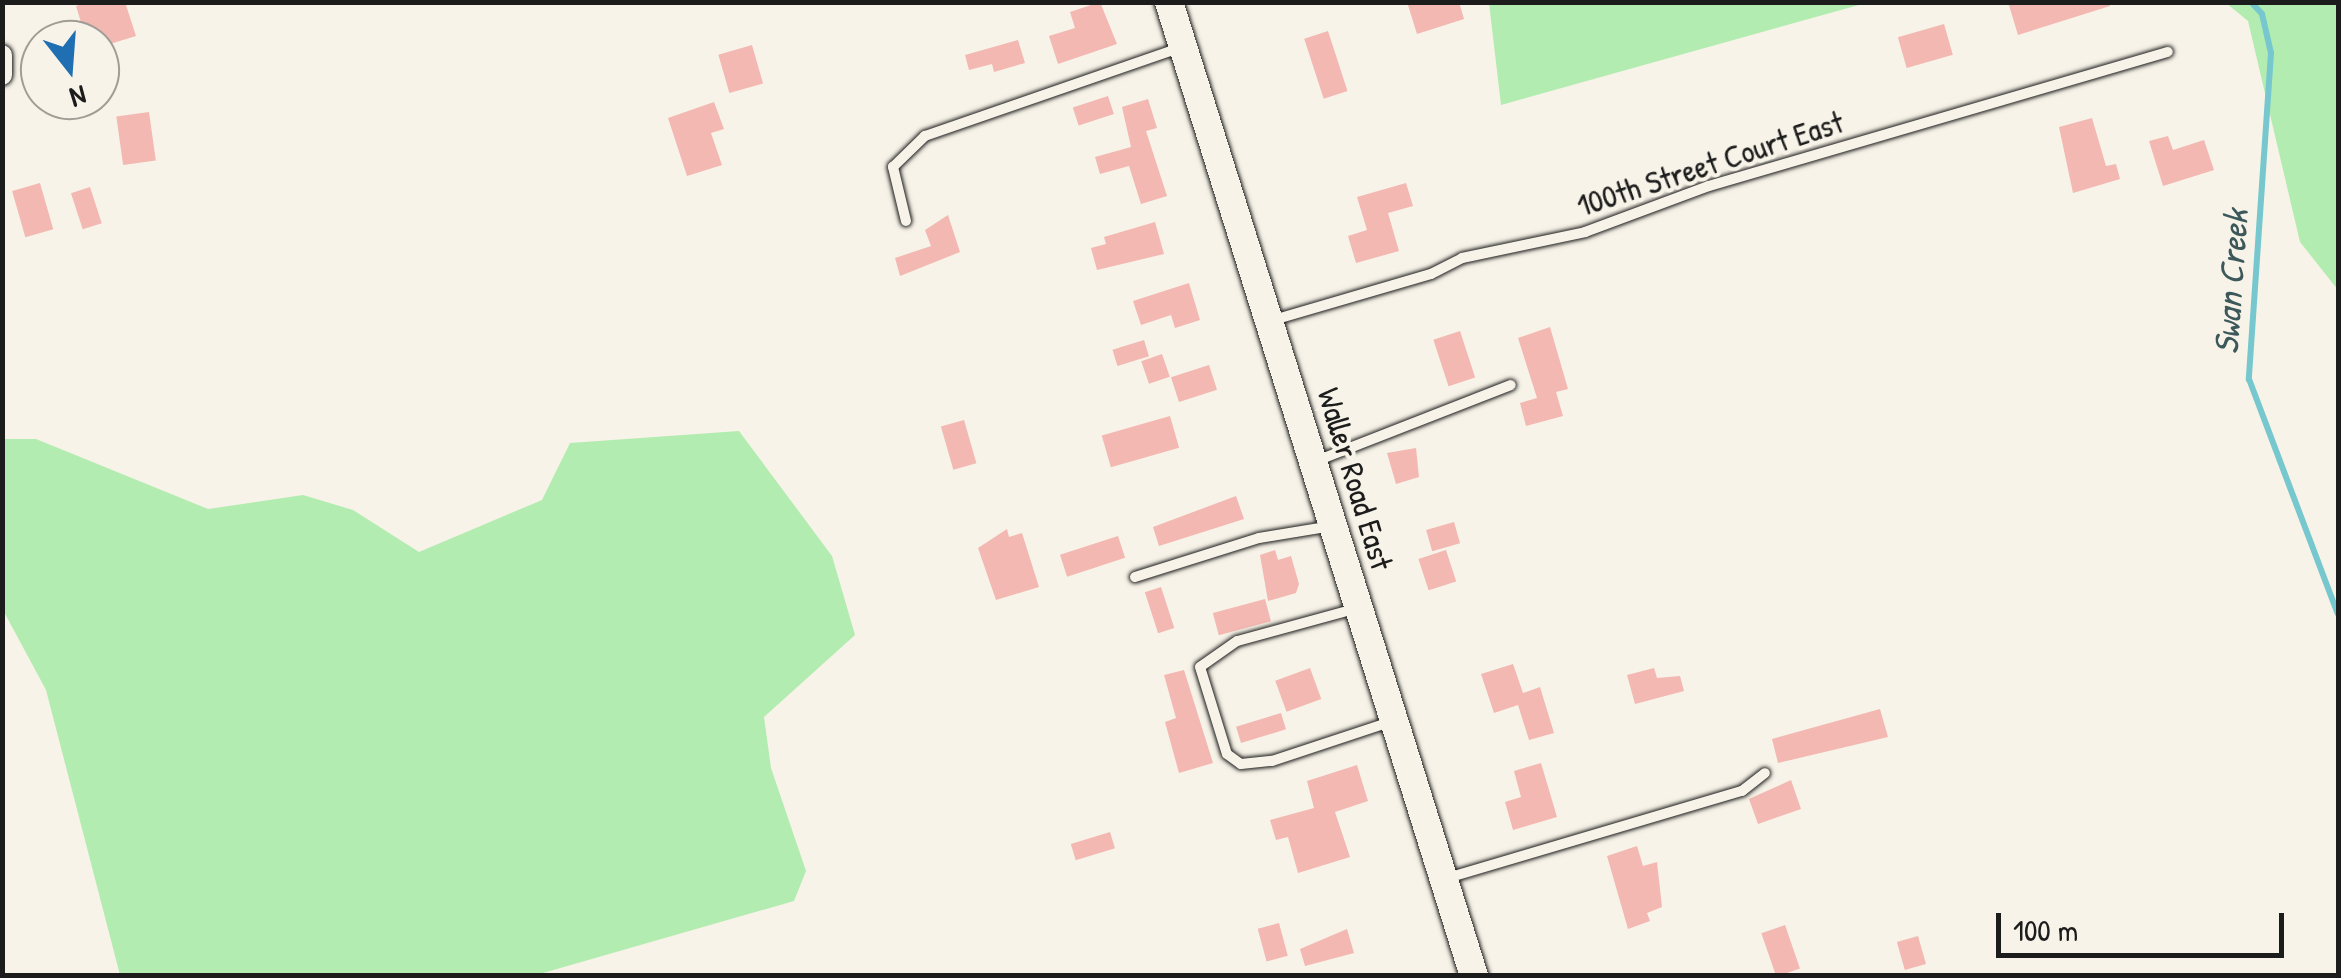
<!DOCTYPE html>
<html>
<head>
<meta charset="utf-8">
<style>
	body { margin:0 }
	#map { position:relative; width:2341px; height:978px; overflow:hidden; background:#f7f3e8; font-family:"Patrick Hand",sans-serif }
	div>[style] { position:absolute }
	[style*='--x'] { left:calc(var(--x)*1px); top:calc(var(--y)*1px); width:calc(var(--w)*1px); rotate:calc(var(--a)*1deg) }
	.green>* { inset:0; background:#b3ecb0 }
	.stream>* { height:6px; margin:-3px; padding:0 3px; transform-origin:3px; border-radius:3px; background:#76c7ce }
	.building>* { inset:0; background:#f3b8b1; transform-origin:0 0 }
	.roads { filter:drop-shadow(0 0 2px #1c1c1c) drop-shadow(0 0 2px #1c1c1c) }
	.lane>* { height:10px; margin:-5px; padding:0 5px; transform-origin:5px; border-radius:5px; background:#f7f3e8 }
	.street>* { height:20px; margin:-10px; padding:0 10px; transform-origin:10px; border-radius:10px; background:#f7f3e8 }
	.secondary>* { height:28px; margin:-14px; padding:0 14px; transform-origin:14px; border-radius:14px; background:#f7f3e8 }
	span { translate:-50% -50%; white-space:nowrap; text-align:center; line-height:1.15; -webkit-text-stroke:8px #f7f3e8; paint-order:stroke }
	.street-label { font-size:32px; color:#1c1c1c }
	.water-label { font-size:35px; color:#3c585a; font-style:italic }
	.frame { position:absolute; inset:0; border:5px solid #1c1c1c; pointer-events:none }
	.north { position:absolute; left:20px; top:20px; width:100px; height:100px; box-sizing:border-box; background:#f7f3e8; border:2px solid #9f9d96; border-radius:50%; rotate:163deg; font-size:28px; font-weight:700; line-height:40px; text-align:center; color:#1c1c1c }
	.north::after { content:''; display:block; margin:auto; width:35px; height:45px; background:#1f6fb2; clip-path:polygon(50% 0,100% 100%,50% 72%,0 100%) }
	.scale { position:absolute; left:1996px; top:913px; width:288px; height:45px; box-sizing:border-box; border:5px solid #1c1c1c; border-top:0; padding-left:12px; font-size:30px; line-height:35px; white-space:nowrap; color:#1c1c1c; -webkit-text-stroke:8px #f7f3e8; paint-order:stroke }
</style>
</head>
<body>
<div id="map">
	<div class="green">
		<i style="clip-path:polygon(1489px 3px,1489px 2px,1866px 3px,1501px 105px)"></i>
		<i style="clip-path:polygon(2226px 3px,2338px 3px,2338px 290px,2300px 242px,2248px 21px)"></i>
		<i style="clip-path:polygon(739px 431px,832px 556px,855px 635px,764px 717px,771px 768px,806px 871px,794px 901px,536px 975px,120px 975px,46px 690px,3px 610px,3px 439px,36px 439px,208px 509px,303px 495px,353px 510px,419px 552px,542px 500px,570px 443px)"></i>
	</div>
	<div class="stream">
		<i style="--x:2251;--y:2;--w:16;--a:47"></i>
		<i style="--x:2262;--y:14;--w:40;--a:77"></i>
		<i style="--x:2271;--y:53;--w:327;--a:93.9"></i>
		<i style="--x:2249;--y:379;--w:251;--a:69.3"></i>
	</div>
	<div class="building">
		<i style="clip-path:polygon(89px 2px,125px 2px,136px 36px,100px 47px,92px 26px,83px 29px,76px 6px)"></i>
		<i style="clip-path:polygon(1100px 2px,1117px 44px,1058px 64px,1049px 36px,1075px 28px,1070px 12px)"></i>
		<i style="clip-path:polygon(1407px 2px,1459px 2px,1464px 19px,1417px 34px)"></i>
		<i style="clip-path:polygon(2008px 2px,2110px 2px,2110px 6px,2018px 35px)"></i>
		<i style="left:1944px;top:24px;width:32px;height:48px;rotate:74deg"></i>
		<i style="left:1328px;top:31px;width:63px;height:25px;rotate:72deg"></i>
		<i style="clip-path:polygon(1018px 40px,1025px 63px,994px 72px,992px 64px,969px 70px,965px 55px)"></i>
		<i style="left:752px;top:45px;width:40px;height:35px;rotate:74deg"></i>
		<i style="left:1108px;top:96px;width:19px;height:37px;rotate:72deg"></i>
		<i style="clip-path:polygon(1148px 99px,1157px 128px,1146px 131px,1167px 196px,1141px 204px,1129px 166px,1100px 174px,1095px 157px,1131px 147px,1122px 107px)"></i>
		<i style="clip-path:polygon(714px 102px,724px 129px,711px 133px,722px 165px,687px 176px,668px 118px)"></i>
		<i style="left:149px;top:112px;width:49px;height:33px;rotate:82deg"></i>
		<i style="clip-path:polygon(2092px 118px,2106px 166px,2116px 164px,2120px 179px,2073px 193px,2059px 127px)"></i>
		<i style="clip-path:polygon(2168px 136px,2173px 150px,2204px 140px,2214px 170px,2163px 186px,2149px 141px)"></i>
		<i style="left:40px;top:183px;width:48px;height:29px;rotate:74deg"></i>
		<i style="clip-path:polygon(1406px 183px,1413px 206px,1388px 213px,1399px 251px,1356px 263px,1348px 236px,1367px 230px,1357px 197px)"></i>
		<i style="left:90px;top:187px;width:38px;height:20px;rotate:72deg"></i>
		<i style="clip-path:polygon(948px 215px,960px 252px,900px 276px,895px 258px,931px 246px,925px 230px)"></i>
		<i style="clip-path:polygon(1155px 222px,1164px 254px,1097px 270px,1091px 248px,1106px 244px,1104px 237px)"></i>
		<i style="clip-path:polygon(1189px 283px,1200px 320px,1175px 328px,1171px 315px,1141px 325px,1133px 301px)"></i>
		<i style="clip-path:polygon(1550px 327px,1568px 389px,1556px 392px,1563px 416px,1526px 426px,1520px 403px,1537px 398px,1518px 338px)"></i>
		<i style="left:1460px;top:331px;width:49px;height:28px;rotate:72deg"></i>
		<i style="left:1144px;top:340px;width:17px;height:33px;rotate:73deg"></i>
		<i style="left:1162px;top:354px;width:24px;height:22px;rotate:71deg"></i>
		<i style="left:1209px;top:365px;width:26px;height:40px;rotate:72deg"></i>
		<i style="left:1170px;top:416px;width:33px;height:71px;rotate:74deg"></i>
		<i style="left:964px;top:420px;width:45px;height:24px;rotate:74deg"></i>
		<i style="clip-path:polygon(1416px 448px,1419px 477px,1396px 484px,1387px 453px)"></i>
		<i style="clip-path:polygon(1236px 496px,1244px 519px,1159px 546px,1153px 527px)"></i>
		<i style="left:1454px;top:522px;width:22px;height:29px;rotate:74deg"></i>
		<i style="clip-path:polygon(1007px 529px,1009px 537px,1022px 533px,1039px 587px,996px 600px,978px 548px)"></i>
		<i style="left:1118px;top:536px;width:23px;height:61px;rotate:72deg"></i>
		<i style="clip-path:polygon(1275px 550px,1278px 560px,1291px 556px,1299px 584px,1296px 593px,1268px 601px,1260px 555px)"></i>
		<i style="left:1446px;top:550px;width:33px;height:29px;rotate:72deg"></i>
		<i style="left:1161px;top:587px;width:43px;height:17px;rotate:72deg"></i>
		<i style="left:1265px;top:599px;width:23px;height:54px;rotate:75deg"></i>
		<i style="clip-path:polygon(1513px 664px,1523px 693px,1540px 687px,1554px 733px,1529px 740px,1518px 705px,1494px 713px,1481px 674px)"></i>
		<i style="left:1310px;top:668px;width:33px;height:37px;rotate:70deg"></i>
		<i style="clip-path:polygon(1654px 668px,1657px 678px,1680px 676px,1684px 691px,1635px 704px,1627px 675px)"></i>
		<i style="clip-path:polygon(1184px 670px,1213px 763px,1179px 773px,1165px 722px,1176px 718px,1164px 675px)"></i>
		<i style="clip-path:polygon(1880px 709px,1888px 737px,1778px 763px,1772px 739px)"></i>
		<i style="left:1281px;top:713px;width:17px;height:47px;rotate:73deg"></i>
		<i style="clip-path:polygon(1541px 763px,1557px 817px,1513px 830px,1505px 802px,1521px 797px,1514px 771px)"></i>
		<i style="clip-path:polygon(1357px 765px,1368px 801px,1335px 812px,1350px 857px,1298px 873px,1288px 837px,1276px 840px,1270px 820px,1314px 808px,1307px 781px)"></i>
		<i style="clip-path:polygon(1791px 780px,1801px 809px,1758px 824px,1749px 799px)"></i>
		<i style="left:1110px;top:832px;width:17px;height:41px;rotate:73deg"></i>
		<i style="clip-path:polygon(1637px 846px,1643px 866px,1657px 862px,1662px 907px,1647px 913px,1650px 921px,1628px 929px,1607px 856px)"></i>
		<i style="left:1279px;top:923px;width:34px;height:22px;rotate:75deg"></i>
		<i style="left:1785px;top:925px;width:46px;height:25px;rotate:71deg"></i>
		<i style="clip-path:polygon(1347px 929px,1354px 953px,1305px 966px,1300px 949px)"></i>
		<i style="left:1918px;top:936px;width:29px;height:22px;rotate:74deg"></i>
	</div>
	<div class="roads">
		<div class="lane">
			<i style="--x:906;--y:221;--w:56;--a:-103.5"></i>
			<i style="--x:893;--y:167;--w:45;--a:-44.1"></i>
			<i style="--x:925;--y:136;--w:272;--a:-19.1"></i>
			<i style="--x:1270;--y:321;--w:168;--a:-16.3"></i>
			<i style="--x:1431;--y:274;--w:35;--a:-27"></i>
			<i style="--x:1462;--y:258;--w:126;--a:-11.9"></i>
			<i style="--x:1585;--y:232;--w:132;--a:-20.4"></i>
			<i style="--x:1709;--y:186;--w:478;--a:-16.3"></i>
			<i style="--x:1316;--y:461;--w:209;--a:-21.3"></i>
			<i style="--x:1135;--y:577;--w:130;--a:-17.5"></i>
			<i style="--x:1259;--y:538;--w:74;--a:-9.3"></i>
			<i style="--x:1358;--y:608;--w:125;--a:164.7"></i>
			<i style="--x:1237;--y:641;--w:45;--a:144.9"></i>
			<i style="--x:1200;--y:667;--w:91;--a:72.8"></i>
			<i style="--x:1227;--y:754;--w:17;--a:36"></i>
			<i style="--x:1241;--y:764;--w:31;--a:-6"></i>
			<i style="--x:1272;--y:761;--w:127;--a:-18.3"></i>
			<i style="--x:1444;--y:879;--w:311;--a:-16.5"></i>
			<i style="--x:1742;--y:791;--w:29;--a:-38"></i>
		</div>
		<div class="street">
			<i style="--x:2;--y:55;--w:20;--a:90"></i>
		</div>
		<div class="secondary">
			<i style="--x:1169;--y:2;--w:1021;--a:72.61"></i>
		</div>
	</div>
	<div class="street-label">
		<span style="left:1710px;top:164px;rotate:-18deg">100th Street Court East</span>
		<span style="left:1355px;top:479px;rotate:73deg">Waller Road East</span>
	</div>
	<div class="water-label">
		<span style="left:2231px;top:282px;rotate:-86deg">Swan Creek</span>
	</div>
	<div class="frame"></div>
	<div class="north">N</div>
	<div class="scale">100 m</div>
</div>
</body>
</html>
